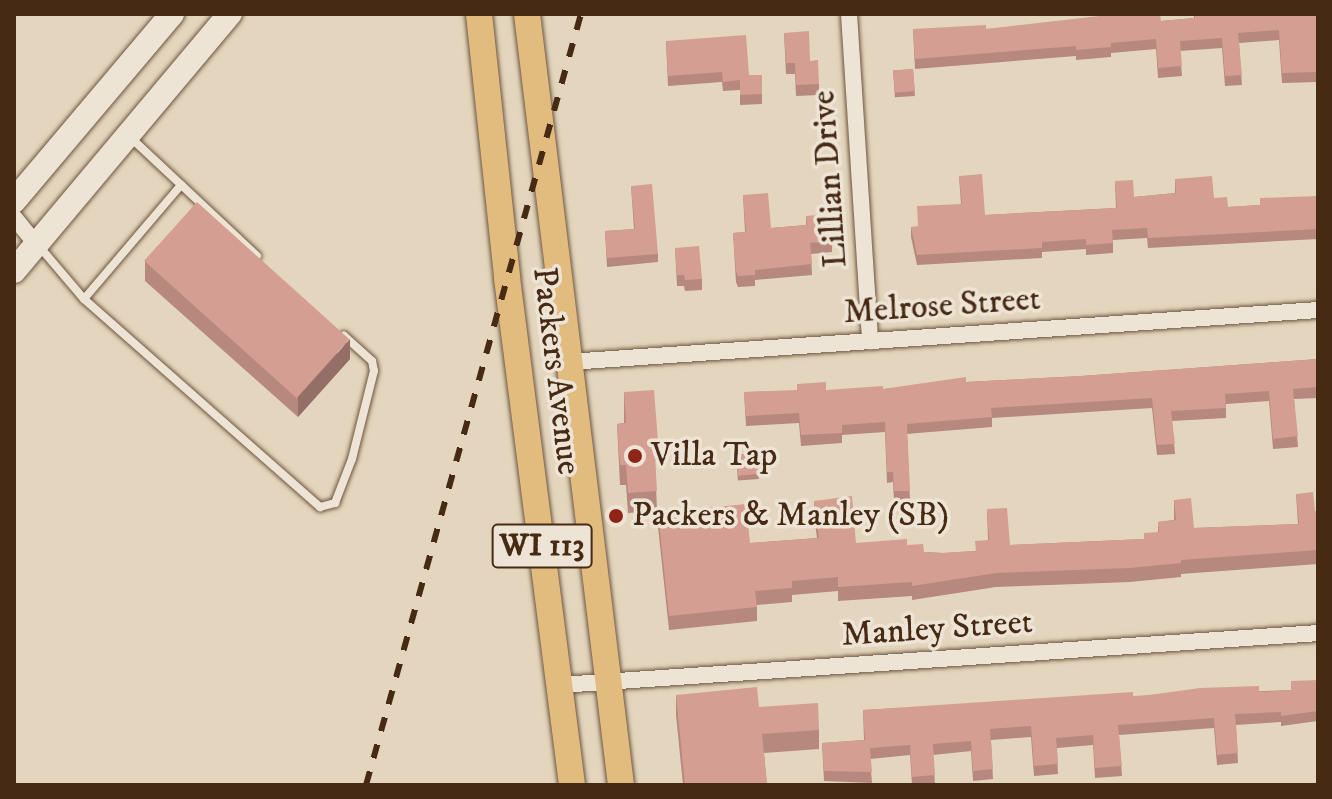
<!DOCTYPE html>
<html>
<head>
<meta charset="utf-8">
<style>
	body { margin:0 }
	#map { position:relative; width:1332px; height:799px; overflow:hidden; background:#e4d6be; font-family:"IM FELL DW Pica",serif }
	div>[style] { position:absolute }
	[style*='--x'] { left:calc(var(--x)*1px); top:calc(var(--y)*1px); width:calc(var(--w)*1px); rotate:calc(var(--a)*1deg) }
	.roads { filter:drop-shadow(0 0 2px #6e553e) drop-shadow(0 0 2px #6e553e) }
	.service>* { height:8px; margin:-4px; padding:0 4px; transform-origin:4px; border-radius:4px; background:#ede4d5 }
	.minor>* { height:16px; margin:-8px; padding:0 8px; transform-origin:8px; border-radius:8px; background:#ede4d5 }
	.secondary>* { height:24px; margin:-12px; padding:0 12px; transform-origin:12px; border-radius:12px; background:#ede4d5 }
	.primary>* { height:26px; margin:-13px; padding:0 13px; transform-origin:13px; border-radius:13px; background:#e2bb7f }
	.rail>* { height:6px; margin-top:-3px; transform-origin:0; background:repeating-linear-gradient(90deg,#462a14 0 14px,transparent 0 28px) }
	.wall>* { inset:0; background:#b6887e; transform-origin:0 0 }
	.shaded-wall>* { inset:0; background:#946f67 }
	.building>* { inset:0; background:#d49e93; transform-origin:0 0 }
	.dots>* { width:22px; height:22px; translate:-50% -50%; box-sizing:border-box; border:4px solid #ede4d5; border-radius:50% }
	span { translate:-50% -50%; white-space:nowrap; text-align:center; line-height:1.15; -webkit-text-stroke:7px #ede4d5; paint-order:stroke }
	.shield-label span { padding:2px 6px; background:#ede4d5; border:2px solid; border-radius:6px; -webkit-text-stroke-width:0 }
	.shield-label { font-size:32px; color:#462a14; font-weight:700 }
	.street-label { font-size:34px; color:#462a14 }
	.poi-label { font-size:34px; color:#462a14 }
	.left { translate:0 -50%; text-align:left }
	.frame { position:absolute; inset:0; border:16px solid #462a14; pointer-events:none }
</style>
</head>
<body>
<div id="map">
	<div class="roads">
		<div class="service">
			<i style="--x:130;--y:137;--w:174;--a:43.1"></i>
			<i style="--x:38;--y:245;--w:71;--a:49.6"></i>
			<i style="--x:84;--y:299;--w:315;--a:41.4"></i>
			<i style="--x:320;--y:507;--w:16;--a:-15"></i>
			<i style="--x:335;--y:503;--w:47;--a:-68.9"></i>
			<i style="--x:352;--y:459;--w:91;--a:-76"></i>
			<i style="--x:374;--y:371;--w:10;--a:-101"></i>
			<i style="--x:372;--y:361;--w:38;--a:-138"></i>
			<i style="--x:84;--y:299;--w:150;--a:-49.6"></i>
		</div>
		<div class="minor">
			<i style="--x:849;--y:14;--w:328;--a:86.3"></i>
			<i style="--x:14;--y:217;--w:36;--a:51"></i>
			<i style="--x:569;--y:362;--w:751;--a:-3.97"></i>
			<i style="--x:560;--y:685;--w:760;--a:-3.92"></i>
		</div>
		<div class="secondary">
			<i style="--x:14;--y:201;--w:245;--a:-49.8"></i>
			<i style="--x:14;--y:271;--w:336;--a:-50"></i>
		</div>
		<div class="primary">
			<i style="--x:479;--y:14;--w:265;--a:83.9"></i>
			<i style="--x:507;--y:278;--w:511;--a:82.69"></i>
			<i style="--x:527;--y:14;--w:777;--a:83.05"></i>
		</div>
	</div>
	<div class="rail">
		<i style="--x:366;--y:785;--w:800;--a:-74.42"></i>
	</div>
	<div class="wall">
		<i style="clip-path:polygon(1194px 14px,1318px 14px,1318px 82px,1282px 83px,1279px 40px,1239px 43px,1242px 85px,1225px 86px,1222px 48px,1180px 51px,1182px 76px,1158px 78px,1156px 49px,1111px 53px,1111px 57px,1076px 60px,1076px 56px,915px 69px,913px 29px,986px 29px,1161px 21px,1194px 18px)"></i>
		<i style="clip-path:polygon(784px 33px,810px 61px,819px 84px,819px 95px,796px 96px,795px 74px,786px 74px)"></i>
		<i style="clip-path:polygon(666px 41px,749px 75px,762px 75px,762px 104px,740px 105px,740px 90px,723px 91px,722px 82px,668px 86px)"></i>
		<i style="left:913px;top:69px;width:27px;height:20px;rotate:86deg"></i>
		<i style="clip-path:polygon(959px 176px,985px 215px,1116px 208px,1115px 181px,1134px 197px,1175px 193px,1175px 179px,1214px 198px,1228px 207px,1260px 205px,1318px 196px,1318px 239px,1148px 248px,1147px 238px,1113px 240px,1113px 253px,1086px 255px,1086px 249px,1042px 252px,1042px 258px,917px 265px,911px 237px,911px 227px,918px 227px,961px 204px)"></i>
		<i style="clip-path:polygon(631px 186px,658px 254px,658px 262px,607px 267px,605px 231px,634px 229px)"></i>
		<i style="clip-path:polygon(743px 195px,771px 228px,806px 225px,806px 216px,832px 241px,832px 252px,811px 254px,812px 275px,755px 280px,755px 286px,738px 287px,736px 282px,733px 233px,745px 232px)"></i>
		<i style="clip-path:polygon(675px 248px,702px 279px,702px 290px,685px 291px,684px 286px,677px 286px)"></i>
		<i style="clip-path:polygon(145px 261px,350px 359px,298px 417px,145px 281px)"></i>
		<i style="clip-path:polygon(1318px 359px,1318px 398px,1294px 399px,1298px 447px,1273px 449px,1269px 401px,1226px 404px,1226px 418px,1172px 421px,1175px 454px,1157px 455px,1152px 408px,992px 418px,992px 427px,907px 434px,910px 501px,894px 502px,893px 482px,887px 483px,885px 432px,842px 435px,842px 443px,801px 446px,799px 423px,746px 426px,744px 392px,883px 389px,966px 382px,1081px 376px)"></i>
		<i style="clip-path:polygon(624px 392px,658px 441px,658px 461px,655px 461px,657px 511px,628px 513px,626px 485px,620px 485px,617px 424px,624px 423px)"></i>
		<i style="left:757px;top:453px;width:26px;height:21px;rotate:86deg"></i>
		<i style="clip-path:polygon(1296px 494px,1315px 511px,1318px 511px,1318px 564px,1181px 574px,1181px 577px,1130px 582px,996px 587px,912px 600px,912px 596px,838px 601px,838px 591px,792px 595px,792px 602px,757px 605px,757px 621px,669px 630px,658px 527px,658px 513px,750px 543px,817px 538px,814px 515px,814px 501px,856px 543px,907px 545px,924px 552px,943px 553px,975px 551px,988px 540px,987px 509px,1010px 545px,1144px 539px,1158px 532px,1158px 522px,1174px 520px,1174px 500px,1194px 528px,1298px 524px)"></i>
		<i style="clip-path:polygon(1318px 680px,1318px 721px,1281px 726px,1281px 722px,1236px 725px,1238px 763px,1217px 765px,1214px 728px,1119px 735px,1122px 776px,1095px 778px,1093px 745px,1057px 748px,1058px 774px,1034px 776px,1031px 737px,991px 740px,993px 779px,973px 781px,971px 751px,933px 755px,935px 785px,912px 785px,910px 755px,870px 759px,872px 783px,824px 781px,822px 743px,864px 740px,863px 710px,1133px 696px,1291px 690px)"></i>
		<i style="clip-path:polygon(676px 695px,759px 707px,819px 730px,819px 749px,764px 753px,767px 785px,683px 785px,676px 715px)"></i>
	</div>
	<div class="shaded-wall">
		<i style="clip-path:polygon(350px 339px,350px 359px,298px 417px,298px 397px)"></i>
	</div>
	<div class="building">
		<i style="clip-path:polygon(1117px 14px,1160px 14px,1161px 21px,1195px 18px,1195px 14px,1318px 14px,1318px 72px,1282px 73px,1279px 30px,1238px 33px,1242px 75px,1225px 76px,1222px 38px,1180px 41px,1182px 66px,1158px 68px,1156px 39px,1111px 43px,1111px 47px,1076px 50px,1076px 46px,915px 59px,913px 29px,986px 25px,986px 29px)"></i>
		<i style="clip-path:polygon(809px 31px,810px 61px,818px 60px,819px 84px,796px 85px,795px 63px,786px 63px,784px 33px)"></i>
		<i style="clip-path:polygon(746px 35px,749px 75px,762px 75px,762px 94px,740px 95px,740px 80px,723px 82px,722px 72px,668px 76px,666px 41px)"></i>
		<i style="left:913px;top:69px;width:22px;height:20px;rotate:85deg"></i>
		<i style="clip-path:polygon(982px 174px,985px 215px,1117px 208px,1115px 181px,1133px 180px,1134px 197px,1176px 193px,1175px 179px,1212px 176px,1214px 198px,1227px 197px,1228px 207px,1260px 205px,1260px 198px,1318px 196px,1318px 229px,1148px 238px,1147px 228px,1112px 230px,1113px 243px,1086px 245px,1086px 239px,1042px 242px,1042px 248px,917px 255px,911px 227px,918px 226px,917px 206px,962px 204px,959px 176px)"></i>
		<i style="clip-path:polygon(652px 184px,658px 254px,607px 258px,605px 231px,635px 229px,631px 186px)"></i>
		<i style="clip-path:polygon(768px 193px,771px 228px,807px 225px,806px 216px,830px 214px,832px 241px,810px 243px,812px 264px,755px 270px,755px 275px,738px 276px,736px 271px,733px 233px,746px 232px,743px 195px)"></i>
		<i style="left:197px;top:202px;width:205px;height:79px;rotate:42deg"></i>
		<i style="clip-path:polygon(699px 246px,702px 279px,685px 280px,684px 275px,677px 275px,675px 248px)"></i>
		<i style="clip-path:polygon(1318px 359px,1318px 387px,1293px 389px,1298px 436px,1273px 439px,1269px 391px,1225px 394px,1226px 408px,1171px 411px,1175px 444px,1157px 445px,1152px 398px,991px 408px,992px 417px,907px 424px,910px 491px,894px 491px,893px 472px,887px 472px,885px 422px,842px 425px,842px 433px,801px 435px,799px 413px,746px 416px,744px 392px,797px 390px,797px 384px,826px 382px,826px 390px,883px 386px,883px 389px,966px 377px,966px 382px,1081px 376px)"></i>
		<i style="clip-path:polygon(654px 390px,658px 441px,654px 441px,657px 491px,628px 493px,626px 465px,620px 465px,617px 424px,626px 423px,624px 392px)"></i>
		<i style="left:757px;top:453px;width:21px;height:21px;rotate:85deg"></i>
		<i style="clip-path:polygon(1313px 492px,1315px 511px,1318px 511px,1318px 550px,1181px 560px,1181px 563px,1130px 568px,996px 573px,912px 586px,912px 582px,838px 587px,838px 577px,792px 581px,792px 588px,755px 591px,757px 607px,669px 616px,658px 513px,746px 504px,750px 543px,819px 538px,814px 501px,852px 496px,856px 543px,907px 539px,907px 545px,923px 544px,924px 552px,943px 553px,976px 551px,975px 541px,989px 540px,987px 509px,1007px 508px,1010px 545px,1144px 539px,1144px 533px,1159px 532px,1158px 522px,1176px 520px,1174px 500px,1191px 498px,1194px 528px,1299px 524px,1296px 494px)"></i>
		<i style="clip-path:polygon(1318px 680px,1318px 711px,1281px 716px,1281px 712px,1235px 714px,1238px 753px,1217px 755px,1214px 718px,1118px 725px,1122px 766px,1095px 768px,1093px 735px,1056px 738px,1058px 764px,1034px 766px,1031px 726px,990px 729px,993px 769px,973px 771px,971px 741px,933px 744px,935px 775px,912px 777px,910px 745px,870px 748px,872px 772px,824px 771px,822px 743px,865px 740px,863px 710px,1133px 692px,1133px 696px,1141px 696px,1200px 688px,1259px 686px,1259px 692px,1291px 690px,1291px 681px)"></i>
		<i style="clip-path:polygon(757px 687px,759px 707px,818px 703px,819px 730px,762px 734px,767px 785px,685px 785px,676px 695px)"></i>
		<i style="clip-path:polygon(1284px 783px,1284px 785px,1260px 785px,1260px 784px)"></i>
	</div>
	<div class="dots">
		<i style="left:635px;top:456px;background:#8f2418"></i>
		<i style="left:616px;top:516px;background:#8f2418"></i>
	</div>
	<div class="shield-label">
		<span style="left:542px;top:546px">WI 113</span>
	</div>
	<div class="street-label">
		<span style="left:830px;top:179px;rotate:-94deg">Lillian Drive</span>
		<span style="left:942px;top:306px;rotate:-4deg">Melrose Street</span>
		<span style="left:556px;top:371px;rotate:83deg">Packers Avenue</span>
		<span style="left:937px;top:629px;rotate:-4deg">Manley Street</span>
	</div>
	<div class="poi-label">
		<span class="left" style="left:651px;top:456px">Villa Tap</span>
		<span class="left" style="left:632px;top:516px">Packers &amp; Manley (SB)</span>
	</div>
	<div class="frame"></div>
</div>
</body>
</html>
